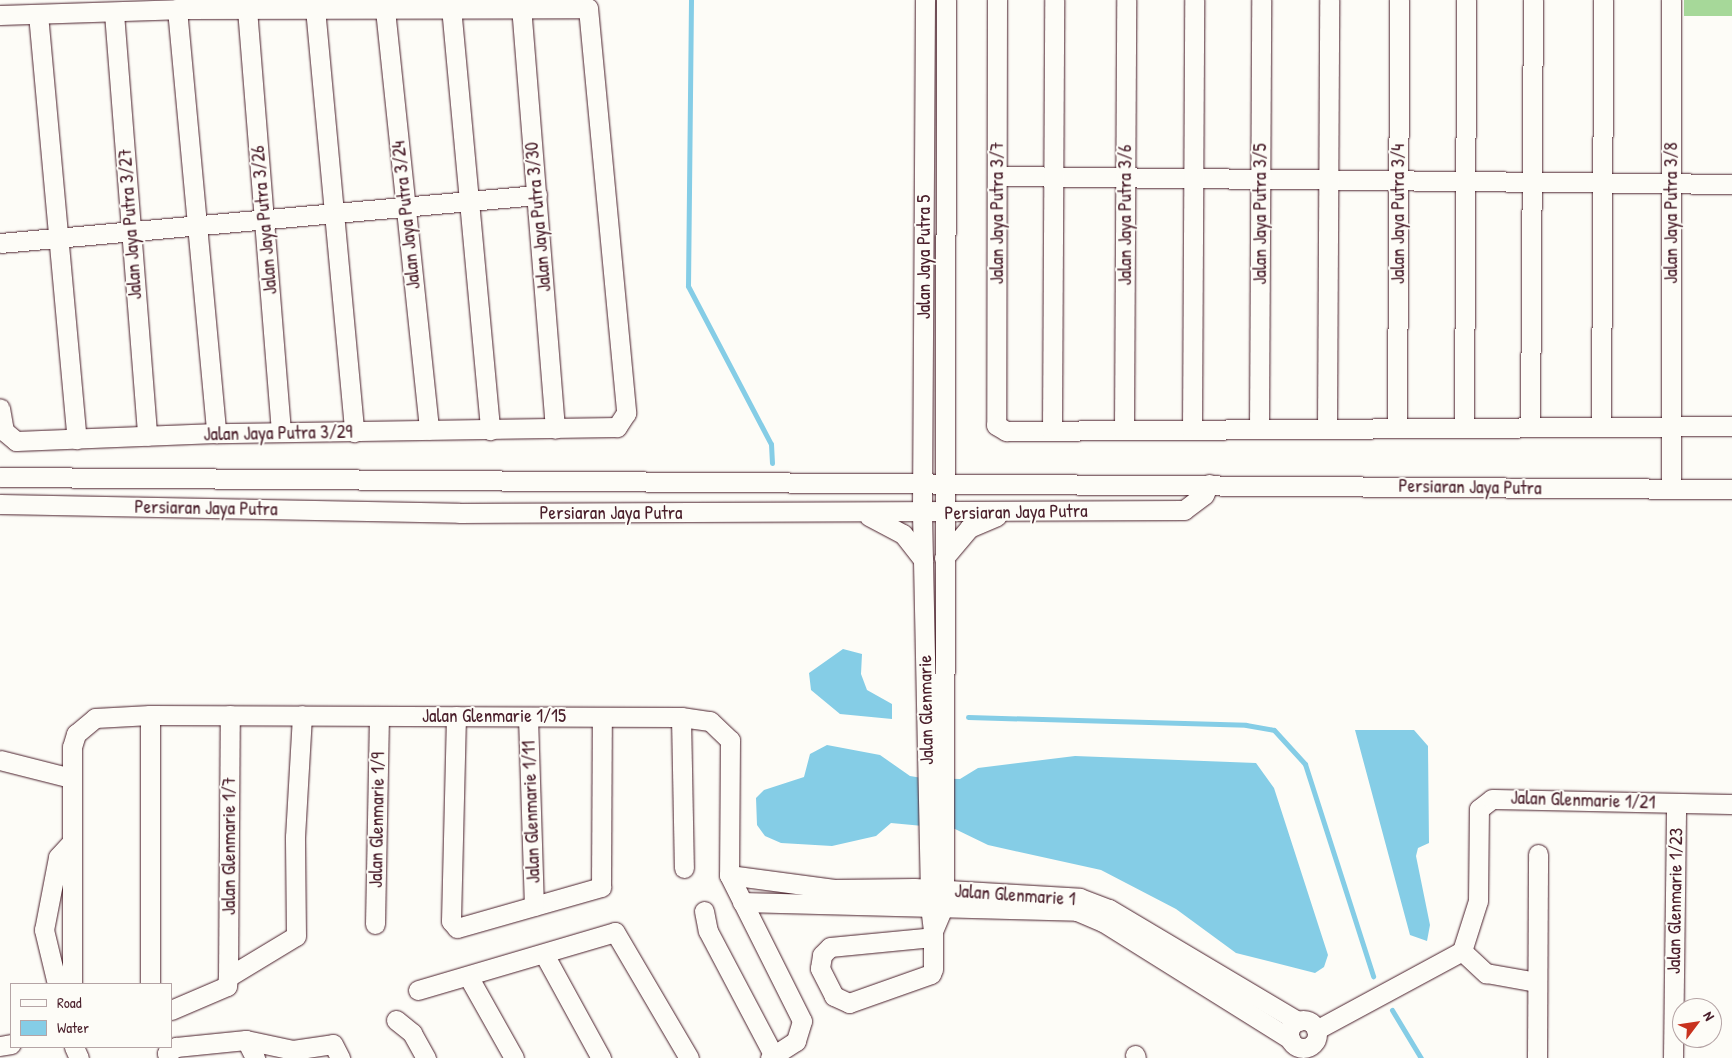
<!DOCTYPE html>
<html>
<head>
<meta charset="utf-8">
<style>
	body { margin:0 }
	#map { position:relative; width:1732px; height:1058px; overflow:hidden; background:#fdfcf7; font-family:"Patrick Hand",sans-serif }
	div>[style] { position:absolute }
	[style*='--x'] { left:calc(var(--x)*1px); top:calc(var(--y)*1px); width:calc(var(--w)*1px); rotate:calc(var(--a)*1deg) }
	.green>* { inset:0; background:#a6d899; transform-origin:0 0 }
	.water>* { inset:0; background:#85cde6 }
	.stream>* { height:5px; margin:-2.5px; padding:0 2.5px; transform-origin:2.5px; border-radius:2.5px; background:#85cde6 }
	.roads { filter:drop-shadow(0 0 1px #4a1f2b) drop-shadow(0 0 1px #4a1f2b) }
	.minor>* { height:19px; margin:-9.5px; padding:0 9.5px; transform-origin:9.5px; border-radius:9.5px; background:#fdfcf7 }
	.minor>.ring { margin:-9.5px; padding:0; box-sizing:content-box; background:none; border:19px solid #fdfcf7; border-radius:50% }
	span { translate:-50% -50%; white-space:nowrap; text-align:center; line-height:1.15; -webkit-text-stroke:4px #fdfcf7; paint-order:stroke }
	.street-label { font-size:19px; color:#4a1f2b }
	.legend { position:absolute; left:10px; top:983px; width:162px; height:65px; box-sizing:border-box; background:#fdfcf7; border:1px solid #b5a4a5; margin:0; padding:6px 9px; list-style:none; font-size:15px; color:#4a1f2b }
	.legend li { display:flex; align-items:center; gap:10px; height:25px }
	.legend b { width:25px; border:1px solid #b5a4a5 }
	.north { position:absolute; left:1672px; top:998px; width:50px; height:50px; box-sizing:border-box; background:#fdfcf7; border:1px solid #b5a4a5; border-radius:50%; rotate:59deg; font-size:14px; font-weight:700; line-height:20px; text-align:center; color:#4a1f2b }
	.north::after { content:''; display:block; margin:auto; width:18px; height:22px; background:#c8321e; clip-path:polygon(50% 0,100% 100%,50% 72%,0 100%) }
</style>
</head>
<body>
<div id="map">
	<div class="green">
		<i style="left:1684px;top:0;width:48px;height:16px"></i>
	</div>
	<div class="water">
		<i style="clip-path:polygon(843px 649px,862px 654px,861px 674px,867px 690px,892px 704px,892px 719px,840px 714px,811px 690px,809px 673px)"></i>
		<i style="clip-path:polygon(1355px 730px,1414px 730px,1428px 746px,1429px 843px,1418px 848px,1416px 856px,1430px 925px,1427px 941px,1410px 935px)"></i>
		<i style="clip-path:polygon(827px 745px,880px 755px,910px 776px,922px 778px,960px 779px,978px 768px,1075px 756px,1256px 763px,1274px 788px,1328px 955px,1324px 967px,1315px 973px,1236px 953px,1176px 909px,1101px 870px,988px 845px,955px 829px,891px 823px,876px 836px,832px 846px,781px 843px,765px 836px,757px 825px,756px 798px,764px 790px,804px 777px,810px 754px)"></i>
	</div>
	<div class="stream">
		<i style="--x:691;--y:0;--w:286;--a:90.6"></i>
		<i style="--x:688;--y:286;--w:178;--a:62.3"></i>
		<i style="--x:771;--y:444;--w:19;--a:87"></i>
		<i style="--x:968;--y:717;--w:278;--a:1.6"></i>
		<i style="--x:1246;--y:725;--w:28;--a:10"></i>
		<i style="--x:1274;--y:730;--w:46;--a:47.6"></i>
		<i style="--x:1305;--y:764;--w:223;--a:72.2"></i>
		<i style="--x:1392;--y:1010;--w:56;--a:58.9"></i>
	</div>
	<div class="roads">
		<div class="minor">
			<i style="--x:384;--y:0;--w:432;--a:84"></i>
			<i style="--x:925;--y:0;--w:513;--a:90.34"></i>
			<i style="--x:922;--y:513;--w:393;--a:88.8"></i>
			<i style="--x:930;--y:906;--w:26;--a:83"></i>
			<i style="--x:933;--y:932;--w:37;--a:90"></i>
			<i style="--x:933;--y:969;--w:5;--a:112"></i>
			<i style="--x:931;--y:974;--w:87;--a:160.5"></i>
			<i style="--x:849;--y:1003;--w:17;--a:-155"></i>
			<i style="--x:834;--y:996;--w:31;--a:-117"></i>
			<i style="--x:820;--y:968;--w:13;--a:-81"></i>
			<i style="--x:822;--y:955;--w:11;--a:-45"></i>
			<i style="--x:830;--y:947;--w:103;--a:-5.5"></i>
			<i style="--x:997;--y:0;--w:425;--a:90.1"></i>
			<i style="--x:996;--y:425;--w:12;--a:31"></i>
			<i style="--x:1006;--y:431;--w:726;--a:-0.39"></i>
			<i style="--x:521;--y:6;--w:424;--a:85.4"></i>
			<i style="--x:451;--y:7;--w:425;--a:84.7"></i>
			<i style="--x:315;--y:8;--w:426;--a:84.7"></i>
			<i style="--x:177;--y:9;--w:426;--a:84.7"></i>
			<i style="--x:247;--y:9;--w:424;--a:85.4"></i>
			<i style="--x:114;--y:13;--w:424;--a:85.5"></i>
			<i style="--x:38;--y:14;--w:427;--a:84.8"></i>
			<i style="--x:0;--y:15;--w:177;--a:-1.9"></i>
			<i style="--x:177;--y:9;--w:411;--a:-0.1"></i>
			<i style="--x:588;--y:8;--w:407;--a:84.6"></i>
			<i style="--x:626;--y:413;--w:17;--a:123"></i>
			<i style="--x:617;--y:427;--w:401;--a:179.1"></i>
			<i style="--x:216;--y:433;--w:200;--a:177.7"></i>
			<i style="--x:16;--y:441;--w:16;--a:-140"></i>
			<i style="--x:4;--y:431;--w:23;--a:-100"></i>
			<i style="--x:997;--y:176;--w:735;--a:0.62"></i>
			<i style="--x:0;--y:243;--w:539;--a:-5.11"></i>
			<i style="--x:1530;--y:427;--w:427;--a:-89.6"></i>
			<i style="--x:1601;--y:427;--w:427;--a:-89.7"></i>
			<i style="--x:1327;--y:428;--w:428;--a:-89.7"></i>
			<i style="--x:1397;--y:428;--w:428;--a:-89.7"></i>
			<i style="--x:1464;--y:428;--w:428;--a:-89.7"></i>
			<i style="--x:1192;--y:429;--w:429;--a:-89.7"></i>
			<i style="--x:1259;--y:429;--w:429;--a:-89.7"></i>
			<i style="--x:1052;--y:430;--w:430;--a:-89.7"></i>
			<i style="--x:1124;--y:430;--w:430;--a:-89.7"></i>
			<i style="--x:0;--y:477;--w:1732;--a:0.4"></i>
			<i style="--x:1671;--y:489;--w:489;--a:-90"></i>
			<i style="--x:0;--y:504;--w:459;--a:1.1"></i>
			<i style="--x:459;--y:513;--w:725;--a:-0.24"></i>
			<i style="--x:1184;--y:510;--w:25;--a:-37"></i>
			<i style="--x:1204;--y:495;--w:12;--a:-66"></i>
			<i style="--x:869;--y:516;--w:38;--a:28"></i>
			<i style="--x:903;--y:534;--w:33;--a:52"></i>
			<i style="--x:944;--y:558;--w:39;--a:-50"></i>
			<i style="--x:969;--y:528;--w:30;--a:-23"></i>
			<i style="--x:456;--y:716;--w:205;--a:91.4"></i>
			<i style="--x:451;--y:921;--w:9;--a:49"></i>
			<i style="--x:457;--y:928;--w:150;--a:-15.9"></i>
			<i style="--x:601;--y:887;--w:170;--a:-89.7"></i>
			<i style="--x:528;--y:717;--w:189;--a:88.2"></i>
			<i style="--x:681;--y:717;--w:151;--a:88.9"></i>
			<i style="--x:0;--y:760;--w:73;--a:14.2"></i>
			<i style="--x:729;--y:875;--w:106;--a:7.6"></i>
			<i style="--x:834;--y:889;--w:80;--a:-0.7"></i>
			<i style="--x:914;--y:888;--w:166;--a:3.4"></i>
			<i style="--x:1080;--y:898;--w:31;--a:21"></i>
			<i style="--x:1109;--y:909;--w:220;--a:30.7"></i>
			<i style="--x:742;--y:902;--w:335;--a:1.5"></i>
			<i style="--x:1077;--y:911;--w:28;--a:23"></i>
			<i style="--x:1103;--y:922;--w:221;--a:32"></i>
			<i style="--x:704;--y:911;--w:20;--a:79"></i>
			<i style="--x:708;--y:931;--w:141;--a:62.2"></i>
			<i style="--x:375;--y:924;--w:208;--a:-88.9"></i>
			<i style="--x:933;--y:931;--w:28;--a:-67"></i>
			<i style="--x:944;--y:905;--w:905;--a:-89.87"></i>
			<i style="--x:1462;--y:951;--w:33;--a:43"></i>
			<i style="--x:1486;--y:973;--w:52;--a:10"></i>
			<i style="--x:544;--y:954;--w:119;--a:61.3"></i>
			<i style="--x:468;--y:976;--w:94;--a:60.7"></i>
			<i style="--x:228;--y:977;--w:262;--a:-89.6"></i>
			<i style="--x:57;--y:984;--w:56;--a:-103.5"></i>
			<i style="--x:44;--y:930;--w:74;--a:-79.1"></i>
			<i style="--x:58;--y:857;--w:18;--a:-47"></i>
			<i style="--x:72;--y:984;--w:237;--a:-90"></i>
			<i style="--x:72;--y:747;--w:14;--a:-73"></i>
			<i style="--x:76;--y:734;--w:25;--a:-40"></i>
			<i style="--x:95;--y:718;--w:55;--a:-3.1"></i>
			<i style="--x:150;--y:715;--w:531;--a:0.22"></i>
			<i style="--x:681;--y:717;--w:29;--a:8"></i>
			<i style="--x:710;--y:721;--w:28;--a:44"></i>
			<i style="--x:730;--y:740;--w:135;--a:90.4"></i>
			<i style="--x:729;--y:875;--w:163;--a:63.4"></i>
			<i style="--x:802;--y:1021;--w:21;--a:107"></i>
			<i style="--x:796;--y:1041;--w:31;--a:147"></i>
			<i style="--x:150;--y:984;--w:269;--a:-90"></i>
			<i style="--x:418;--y:990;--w:205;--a:-16.4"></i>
			<i style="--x:615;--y:932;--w:146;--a:59.6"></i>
			<i style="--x:171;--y:1010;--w:61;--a:-23.2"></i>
			<i style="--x:227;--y:986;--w:9;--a:-84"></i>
			<i style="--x:228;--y:977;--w:79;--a:-31.1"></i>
			<i style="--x:296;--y:936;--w:99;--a:-90.6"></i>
			<i style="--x:295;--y:837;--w:122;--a:-86.7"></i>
			<i style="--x:396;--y:1020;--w:21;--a:39"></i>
			<i style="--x:412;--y:1033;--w:29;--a:61"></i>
			<i class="ring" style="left:1289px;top:1020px;width:9px;height:9px"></i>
			<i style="--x:1316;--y:1030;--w:166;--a:-28.4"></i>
			<i style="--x:1462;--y:951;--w:52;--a:-72.3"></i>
			<i style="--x:1478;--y:901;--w:92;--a:-89.4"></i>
			<i style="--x:1479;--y:809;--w:16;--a:-38"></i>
			<i style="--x:1492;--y:799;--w:240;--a:1.2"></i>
			<i style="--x:246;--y:1040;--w:20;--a:63"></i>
			<i style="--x:0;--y:1046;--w:11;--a:-10"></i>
			<i style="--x:74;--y:1047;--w:12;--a:66"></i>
			<i style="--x:1135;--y:1055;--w:3;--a:72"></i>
			<i style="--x:168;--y:1058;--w:5;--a:-101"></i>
			<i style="--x:167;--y:1053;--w:11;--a:-34"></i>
			<i style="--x:176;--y:1047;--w:70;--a:-5.7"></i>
			<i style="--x:246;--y:1040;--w:48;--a:12"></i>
			<i style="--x:293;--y:1050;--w:40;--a:-8.5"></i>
			<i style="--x:333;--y:1044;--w:16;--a:63"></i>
			<i style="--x:1537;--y:1058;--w:204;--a:-89.7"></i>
			<i style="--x:1673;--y:1058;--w:255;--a:-89.3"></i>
		</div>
	</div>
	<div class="street-label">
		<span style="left:997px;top:213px;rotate:-90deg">Jalan Jaya Putra 3/7</span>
		<span style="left:1671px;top:213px;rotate:-90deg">Jalan Jaya Putra 3/8</span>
		<span style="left:1260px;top:214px;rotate:-90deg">Jalan Jaya Putra 3/5</span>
		<span style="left:1398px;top:214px;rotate:-90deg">Jalan Jaya Putra 3/4</span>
		<span style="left:406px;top:215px;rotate:-96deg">Jalan Jaya Putra 3/24</span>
		<span style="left:1125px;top:215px;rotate:-90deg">Jalan Jaya Putra 3/6</span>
		<span style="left:538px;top:217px;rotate:-95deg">Jalan Jaya Putra 3/30</span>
		<span style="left:264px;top:220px;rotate:-95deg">Jalan Jaya Putra 3/26</span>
		<span style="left:130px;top:224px;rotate:-94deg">Jalan Jaya Putra 3/27</span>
		<span style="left:924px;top:257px;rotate:-90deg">Jalan Jaya Putra 5</span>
		<span style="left:278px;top:433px;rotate:-1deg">Jalan Jaya Putra 3/29</span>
		<span style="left:1470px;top:487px;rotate:1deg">Persiaran Jaya Putra</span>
		<span style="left:206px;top:508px;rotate:1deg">Persiaran Jaya Putra</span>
		<span style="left:1016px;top:512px;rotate:-1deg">Persiaran Jaya Putra</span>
		<span style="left:611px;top:513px">Persiaran Jaya Putra</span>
		<span style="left:926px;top:710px;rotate:-91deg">Jalan Glenmarie</span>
		<span style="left:494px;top:716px">Jalan Glenmarie 1/15</span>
		<span style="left:1583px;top:800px;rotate:2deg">Jalan Glenmarie 1/21</span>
		<span style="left:531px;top:812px;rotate:-92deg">Jalan Glenmarie 1/11</span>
		<span style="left:377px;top:820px;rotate:-89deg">Jalan Glenmarie 1/9</span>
		<span style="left:229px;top:846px;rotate:-90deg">Jalan Glenmarie 1/7</span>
		<span style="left:1015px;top:895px;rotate:4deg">Jalan Glenmarie 1</span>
		<span style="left:1675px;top:901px;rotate:-89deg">Jalan Glenmarie 1/23</span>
	</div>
	<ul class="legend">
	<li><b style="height:6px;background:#fdfcf7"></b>Road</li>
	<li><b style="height:14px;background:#85cde6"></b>Water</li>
	</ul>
	<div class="north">N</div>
</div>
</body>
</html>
